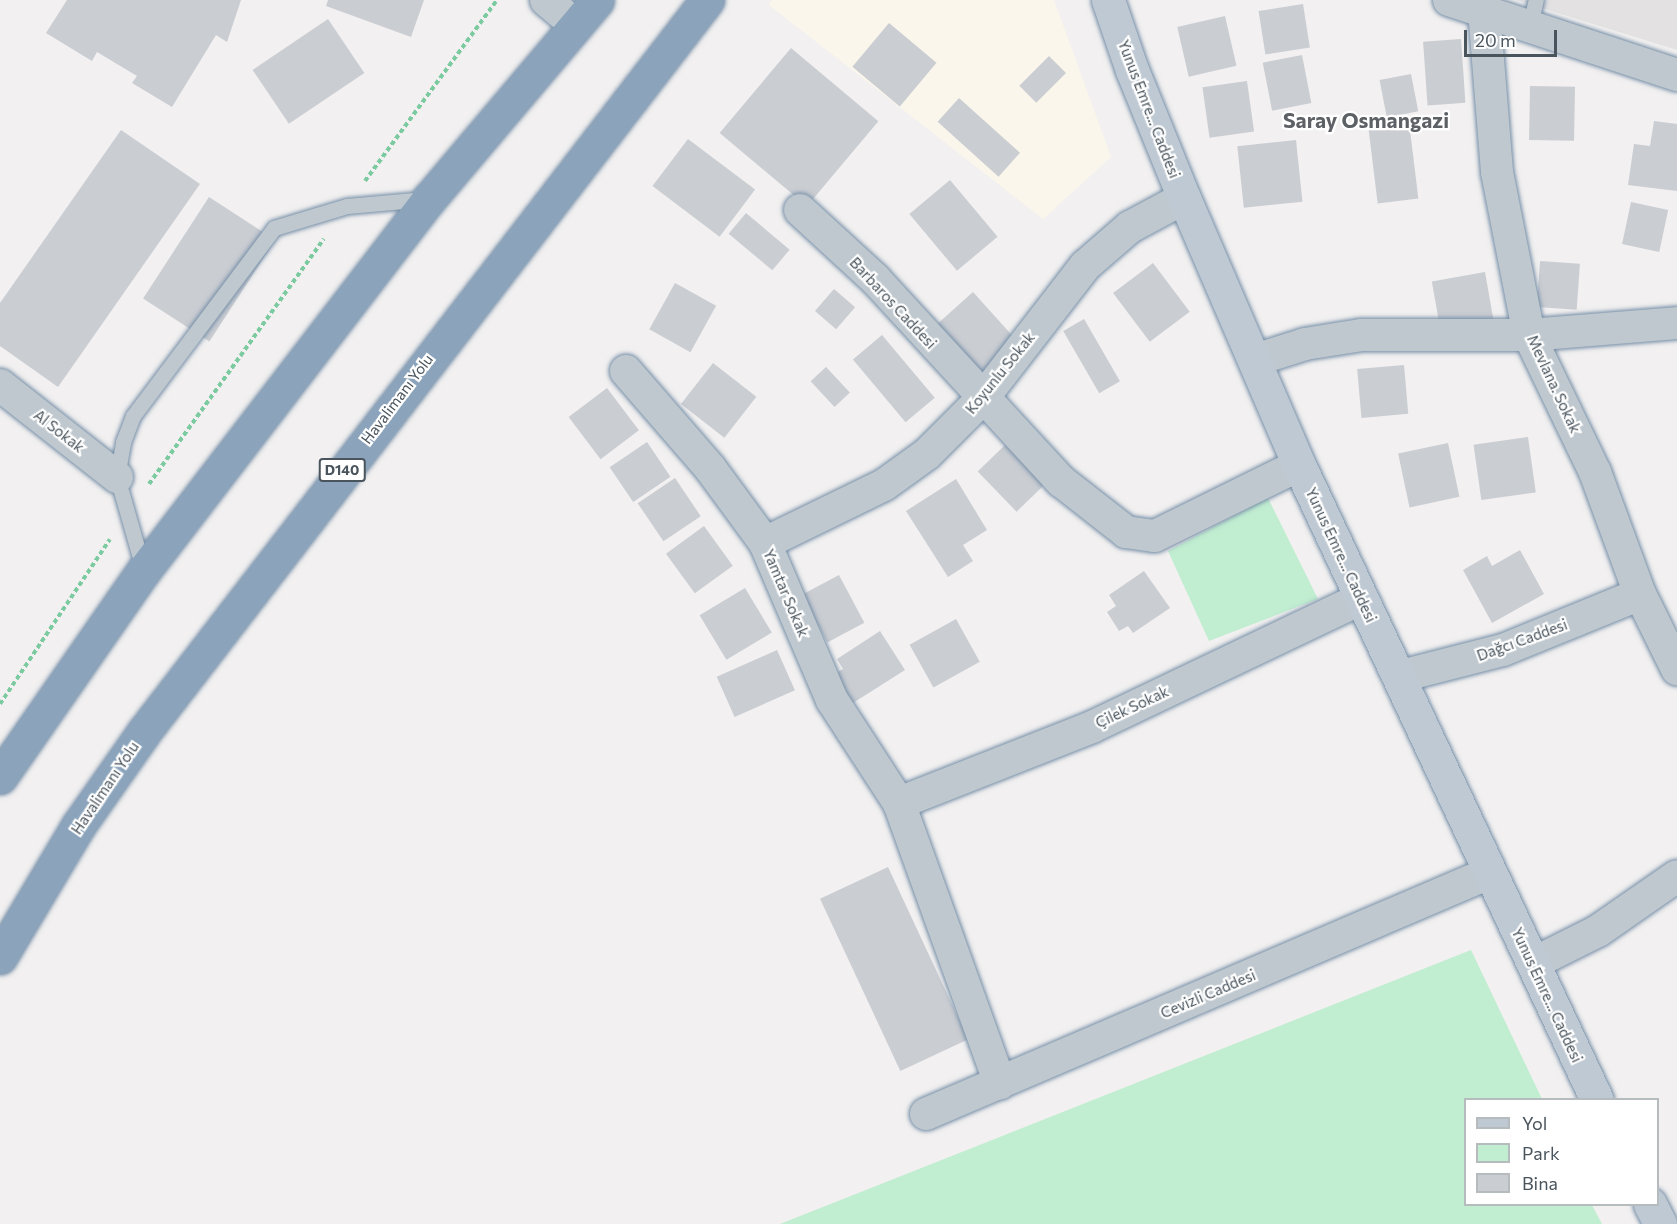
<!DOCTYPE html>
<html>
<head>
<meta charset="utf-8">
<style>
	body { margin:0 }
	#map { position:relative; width:1677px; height:1224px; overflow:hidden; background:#f2f0f0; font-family:Commissioner,sans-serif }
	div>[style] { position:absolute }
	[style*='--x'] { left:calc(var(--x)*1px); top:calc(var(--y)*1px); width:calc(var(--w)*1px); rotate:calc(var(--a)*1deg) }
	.commercial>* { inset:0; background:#fbf6eb }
	.education>* { inset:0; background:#e3e1e2 }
	.green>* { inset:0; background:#c1edd1 }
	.building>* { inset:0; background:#cacdd2; transform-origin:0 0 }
	.path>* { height:4px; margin-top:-2px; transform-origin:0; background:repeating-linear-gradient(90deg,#7bcaa0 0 4.5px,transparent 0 7.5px) }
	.roads { filter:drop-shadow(0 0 2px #768fa8) drop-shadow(0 0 2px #768fa8) }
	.lane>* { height:15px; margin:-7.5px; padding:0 7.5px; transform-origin:7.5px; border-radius:7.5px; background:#bfc8ce }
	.street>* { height:32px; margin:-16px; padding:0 16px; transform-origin:16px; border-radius:16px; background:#bfc8ce }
	.secondary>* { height:33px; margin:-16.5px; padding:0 16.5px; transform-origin:16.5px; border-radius:16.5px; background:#bfc9d3 }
	.highway>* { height:33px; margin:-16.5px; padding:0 16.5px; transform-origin:16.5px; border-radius:16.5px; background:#8ba4bc }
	span { translate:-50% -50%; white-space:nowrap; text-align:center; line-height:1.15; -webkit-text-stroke:4.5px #fff; paint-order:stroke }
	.shield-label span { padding:2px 4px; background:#fff; border:2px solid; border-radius:4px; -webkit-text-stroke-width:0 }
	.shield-label { font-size:14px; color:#49545d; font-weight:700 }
	.street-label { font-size:15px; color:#49545d }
	.district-label { font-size:21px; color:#5d6165; font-weight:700 }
	.legend { position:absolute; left:1464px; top:1098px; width:195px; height:108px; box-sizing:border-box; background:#fff; border:2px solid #b6bbbe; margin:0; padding:8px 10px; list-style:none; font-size:18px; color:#49545d }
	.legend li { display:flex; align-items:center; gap:12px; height:30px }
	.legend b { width:30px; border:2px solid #b6bbbe }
	.scale { position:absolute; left:1464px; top:30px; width:93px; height:27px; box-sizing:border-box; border:3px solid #49545d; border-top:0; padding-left:8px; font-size:18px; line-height:21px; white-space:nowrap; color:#49545d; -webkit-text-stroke:4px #fff; paint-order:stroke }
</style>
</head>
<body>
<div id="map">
	<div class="commercial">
		<i style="clip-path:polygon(772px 0,1054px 0,1111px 157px,1043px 219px,769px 5px)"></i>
	</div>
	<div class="education">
		<i style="clip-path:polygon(1516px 0,1677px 0,1677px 50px)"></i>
	</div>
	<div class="green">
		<i style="clip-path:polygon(1268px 498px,1318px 599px,1209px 641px,1168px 551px)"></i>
		<i style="clip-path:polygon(1471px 950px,1542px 1099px,1466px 1100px,1466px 1204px,1592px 1205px,1602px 1224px,780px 1224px)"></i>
	</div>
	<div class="building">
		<i style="clip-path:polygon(67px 0,241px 0,227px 42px,216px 35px,172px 107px,132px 83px,137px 76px,97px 52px,92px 61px,46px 33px)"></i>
		<i style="clip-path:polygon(328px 0,424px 0,411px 37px,326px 6px)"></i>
		<i style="left:1303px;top:4px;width:44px;height:45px;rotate:81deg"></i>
		<i style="left:1225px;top:16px;width:51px;height:49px;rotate:77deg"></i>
		<i style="left:328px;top:19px;width:65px;height:91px;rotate:56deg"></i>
		<i style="left:889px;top:23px;width:62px;height:57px;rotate:40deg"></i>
		<i style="left:1461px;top:39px;width:64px;height:38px;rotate:86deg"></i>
		<i style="left:791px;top:48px;width:114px;height:111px;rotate:40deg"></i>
		<i style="left:1302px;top:55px;width:49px;height:40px;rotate:79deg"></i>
		<i style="left:1049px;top:56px;width:24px;height:42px;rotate:45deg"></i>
		<i style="left:1411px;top:74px;width:38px;height:32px;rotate:79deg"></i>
		<i style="left:1247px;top:81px;width:51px;height:45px;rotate:82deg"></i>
		<i style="left:1530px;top:86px;width:45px;height:54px;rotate:1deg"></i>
		<i style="left:959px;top:98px;width:82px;height:32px;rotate:42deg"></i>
		<i style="clip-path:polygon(1654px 121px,1677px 124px,1677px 191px,1628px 185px,1634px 144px,1650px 146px)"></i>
		<i style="left:1409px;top:122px;width:77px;height:41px;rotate:83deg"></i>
		<i style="clip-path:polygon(121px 130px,200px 184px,58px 387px,0 346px,0 303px)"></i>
		<i style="left:688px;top:139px;width:84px;height:59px;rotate:37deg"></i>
		<i style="left:1296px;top:140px;width:62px;height:59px;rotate:84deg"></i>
		<i style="left:950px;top:180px;width:74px;height:53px;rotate:50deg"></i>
		<i style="left:209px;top:197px;width:79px;height:121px;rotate:33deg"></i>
		<i style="left:1631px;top:202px;width:38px;height:43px;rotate:12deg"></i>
		<i style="left:746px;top:213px;width:57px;height:27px;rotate:40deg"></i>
		<i style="left:1540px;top:261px;width:40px;height:46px;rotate:4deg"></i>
		<i style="left:1153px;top:263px;width:61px;height:50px;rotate:53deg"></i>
		<i style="left:1485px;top:272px;width:53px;height:54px;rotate:80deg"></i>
		<i style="left:675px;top:283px;width:47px;height:53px;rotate:29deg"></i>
		<i style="left:834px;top:289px;width:28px;height:29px;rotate:41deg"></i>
		<i style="left:973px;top:292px;width:66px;height:48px;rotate:48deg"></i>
		<i style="left:1084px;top:319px;width:72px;height:24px;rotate:60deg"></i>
		<i style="left:882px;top:335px;width:82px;height:38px;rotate:50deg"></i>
		<i style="left:713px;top:363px;width:55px;height:52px;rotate:38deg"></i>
		<i style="left:1404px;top:365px;width:49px;height:47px;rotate:85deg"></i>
		<i style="left:826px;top:367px;width:35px;height:21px;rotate:47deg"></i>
		<i style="left:607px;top:388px;width:53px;height:48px;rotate:53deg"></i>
		<i style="left:1528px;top:437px;width:56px;height:55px;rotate:82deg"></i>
		<i style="left:647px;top:442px;width:42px;height:45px;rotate:56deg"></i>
		<i style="left:1448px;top:443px;width:55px;height:51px;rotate:78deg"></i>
		<i style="left:1005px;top:445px;width:56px;height:38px;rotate:46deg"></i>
		<i style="left:675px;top:478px;width:46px;height:45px;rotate:56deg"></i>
		<i style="clip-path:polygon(956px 479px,987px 530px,963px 545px,973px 561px,948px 577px,906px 511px)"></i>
		<i style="left:704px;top:526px;width:49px;height:47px;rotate:54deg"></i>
		<i style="clip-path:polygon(1520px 550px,1544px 594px,1492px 623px,1463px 570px,1487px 556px,1492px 566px)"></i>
		<i style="clip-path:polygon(1144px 571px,1170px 608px,1133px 633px,1128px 626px,1119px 631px,1107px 612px,1116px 606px,1109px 595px)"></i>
		<i style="left:839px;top:575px;width:54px;height:42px;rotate:62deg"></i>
		<i style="left:745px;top:588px;width:52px;height:53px;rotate:59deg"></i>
		<i style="left:956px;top:619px;width:49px;height:53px;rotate:61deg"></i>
		<i style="clip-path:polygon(880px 631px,905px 670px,853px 703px,834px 674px,843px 669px,837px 659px)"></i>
		<i style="left:777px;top:650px;width:44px;height:66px;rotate:66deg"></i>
		<i style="left:888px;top:867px;width:190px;height:75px;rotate:65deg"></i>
	</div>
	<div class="path">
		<i style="--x:365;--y:181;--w:224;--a:-53.9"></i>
		<i style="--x:149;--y:484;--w:301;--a:-54.5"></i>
		<i style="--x:0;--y:704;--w:198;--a:-56.3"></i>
	</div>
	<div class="roads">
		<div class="lane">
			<i style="--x:1530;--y:25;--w:26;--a:-77"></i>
			<i style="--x:143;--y:568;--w:95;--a:-105.9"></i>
			<i style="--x:117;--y:477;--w:36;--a:-80"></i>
			<i style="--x:123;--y:442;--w:28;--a:-69"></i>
			<i style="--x:133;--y:416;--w:235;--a:-53.1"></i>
			<i style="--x:274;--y:228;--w:76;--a:-16.8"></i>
			<i style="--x:347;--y:206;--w:79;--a:-5.1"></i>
		</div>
		<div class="street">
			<i style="--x:546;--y:0;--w:40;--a:40"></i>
			<i style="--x:1449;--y:0;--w:240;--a:18.2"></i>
			<i style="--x:1484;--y:10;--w:163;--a:85.4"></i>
			<i style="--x:1497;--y:172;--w:166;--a:78.9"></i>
			<i style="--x:1529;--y:335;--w:152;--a:64.3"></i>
			<i style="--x:1595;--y:472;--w:130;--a:69.8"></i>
			<i style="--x:1640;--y:594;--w:84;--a:63.7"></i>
			<i style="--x:800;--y:210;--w:102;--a:42.6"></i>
			<i style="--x:875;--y:279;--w:275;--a:47.4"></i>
			<i style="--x:1061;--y:481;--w:83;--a:38.1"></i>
			<i style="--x:1126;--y:532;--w:29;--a:8"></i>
			<i style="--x:1155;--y:536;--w:161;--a:-26.2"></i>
			<i style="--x:1255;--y:360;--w:52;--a:-17.7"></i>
			<i style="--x:1305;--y:344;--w:58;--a:-9"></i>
			<i style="--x:1362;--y:335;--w:167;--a:0"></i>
			<i style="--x:1529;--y:335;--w:148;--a:-4.6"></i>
			<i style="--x:626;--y:371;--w:128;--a:49.1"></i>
			<i style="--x:710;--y:468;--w:93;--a:53.7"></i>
			<i style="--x:765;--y:543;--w:171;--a:66.9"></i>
			<i style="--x:832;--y:700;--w:123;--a:57"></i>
			<i style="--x:899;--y:803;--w:298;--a:70.2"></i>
			<i style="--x:0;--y:385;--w:149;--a:38.2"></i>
			<i style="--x:765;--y:543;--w:132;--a:-26"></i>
			<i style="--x:884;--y:485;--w:53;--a:-35.8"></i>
			<i style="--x:927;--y:454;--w:79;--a:-45"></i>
			<i style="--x:983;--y:398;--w:167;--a:-52.3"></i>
			<i style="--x:1085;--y:266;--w:60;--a:-40.9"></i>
			<i style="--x:1130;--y:227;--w:61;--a:-28.2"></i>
			<i style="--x:1401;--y:676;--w:105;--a:-14.3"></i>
			<i style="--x:1503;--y:650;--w:148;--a:-22.2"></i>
			<i style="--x:899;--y:803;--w:207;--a:-21.5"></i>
			<i style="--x:1092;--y:727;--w:297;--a:-25.5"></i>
			<i style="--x:1534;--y:963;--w:72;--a:-26.6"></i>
			<i style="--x:1598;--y:931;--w:96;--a:-34.8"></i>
			<i style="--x:926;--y:1114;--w:612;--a:-23.17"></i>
		</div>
		<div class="secondary">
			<i style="--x:1108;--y:0;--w:74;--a:71.1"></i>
			<i style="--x:1132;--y:70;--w:138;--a:67.9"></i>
			<i style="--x:1184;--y:198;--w:291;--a:66.7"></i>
			<i style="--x:1299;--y:465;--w:701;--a:64.86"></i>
			<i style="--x:1650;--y:1204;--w:22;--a:63"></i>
		</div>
		<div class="highway">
			<i style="--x:0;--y:777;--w:252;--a:-55.2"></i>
			<i style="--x:144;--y:570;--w:468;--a:-52.5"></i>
			<i style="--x:429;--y:199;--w:260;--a:-49.8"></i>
			<i style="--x:0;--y:957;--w:152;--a:-59.2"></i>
			<i style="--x:78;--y:826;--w:113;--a:-55"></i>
			<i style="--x:143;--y:733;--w:925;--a:-52.42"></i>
		</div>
	</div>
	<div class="shield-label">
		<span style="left:342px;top:470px">D140</span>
	</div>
	<div class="street-label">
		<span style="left:1149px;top:109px;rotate:69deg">Yunus Emre... Caddesi</span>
		<span style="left:893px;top:303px;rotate:47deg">Barbaros Caddesi</span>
		<span style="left:1000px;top:373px;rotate:-51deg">Koyunlu Sokak</span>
		<span style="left:1554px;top:384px;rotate:65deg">Mevlana. Sokak</span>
		<span style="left:397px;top:399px;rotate:-53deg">Havalimanı Yolu</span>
		<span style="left:59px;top:431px;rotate:38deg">Al Sokak</span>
		<span style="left:1341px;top:555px;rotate:65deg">Yunus Emre... Caddesi</span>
		<span style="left:786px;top:593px;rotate:67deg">Yamtar Sokak</span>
		<span style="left:1522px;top:640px;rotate:-20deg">Dağcı Caddesi</span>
		<span style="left:1132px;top:707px;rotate:-25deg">Çilek Sokak</span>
		<span style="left:105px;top:788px;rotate:-56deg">Havalimanı Yolu</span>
		<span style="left:1208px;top:994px;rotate:-23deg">Cevizli Caddesi</span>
		<span style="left:1547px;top:995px;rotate:65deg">Yunus Emre... Caddesi</span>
	</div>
	<div class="district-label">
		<span style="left:1366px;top:120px">Saray Osmangazi</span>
	</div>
	<ul class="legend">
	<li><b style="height:8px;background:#bfc9d3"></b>Yol</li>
	<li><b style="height:16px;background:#c1edd1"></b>Park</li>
	<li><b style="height:16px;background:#cacdd2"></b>Bina</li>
	</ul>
	<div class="scale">20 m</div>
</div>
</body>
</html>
